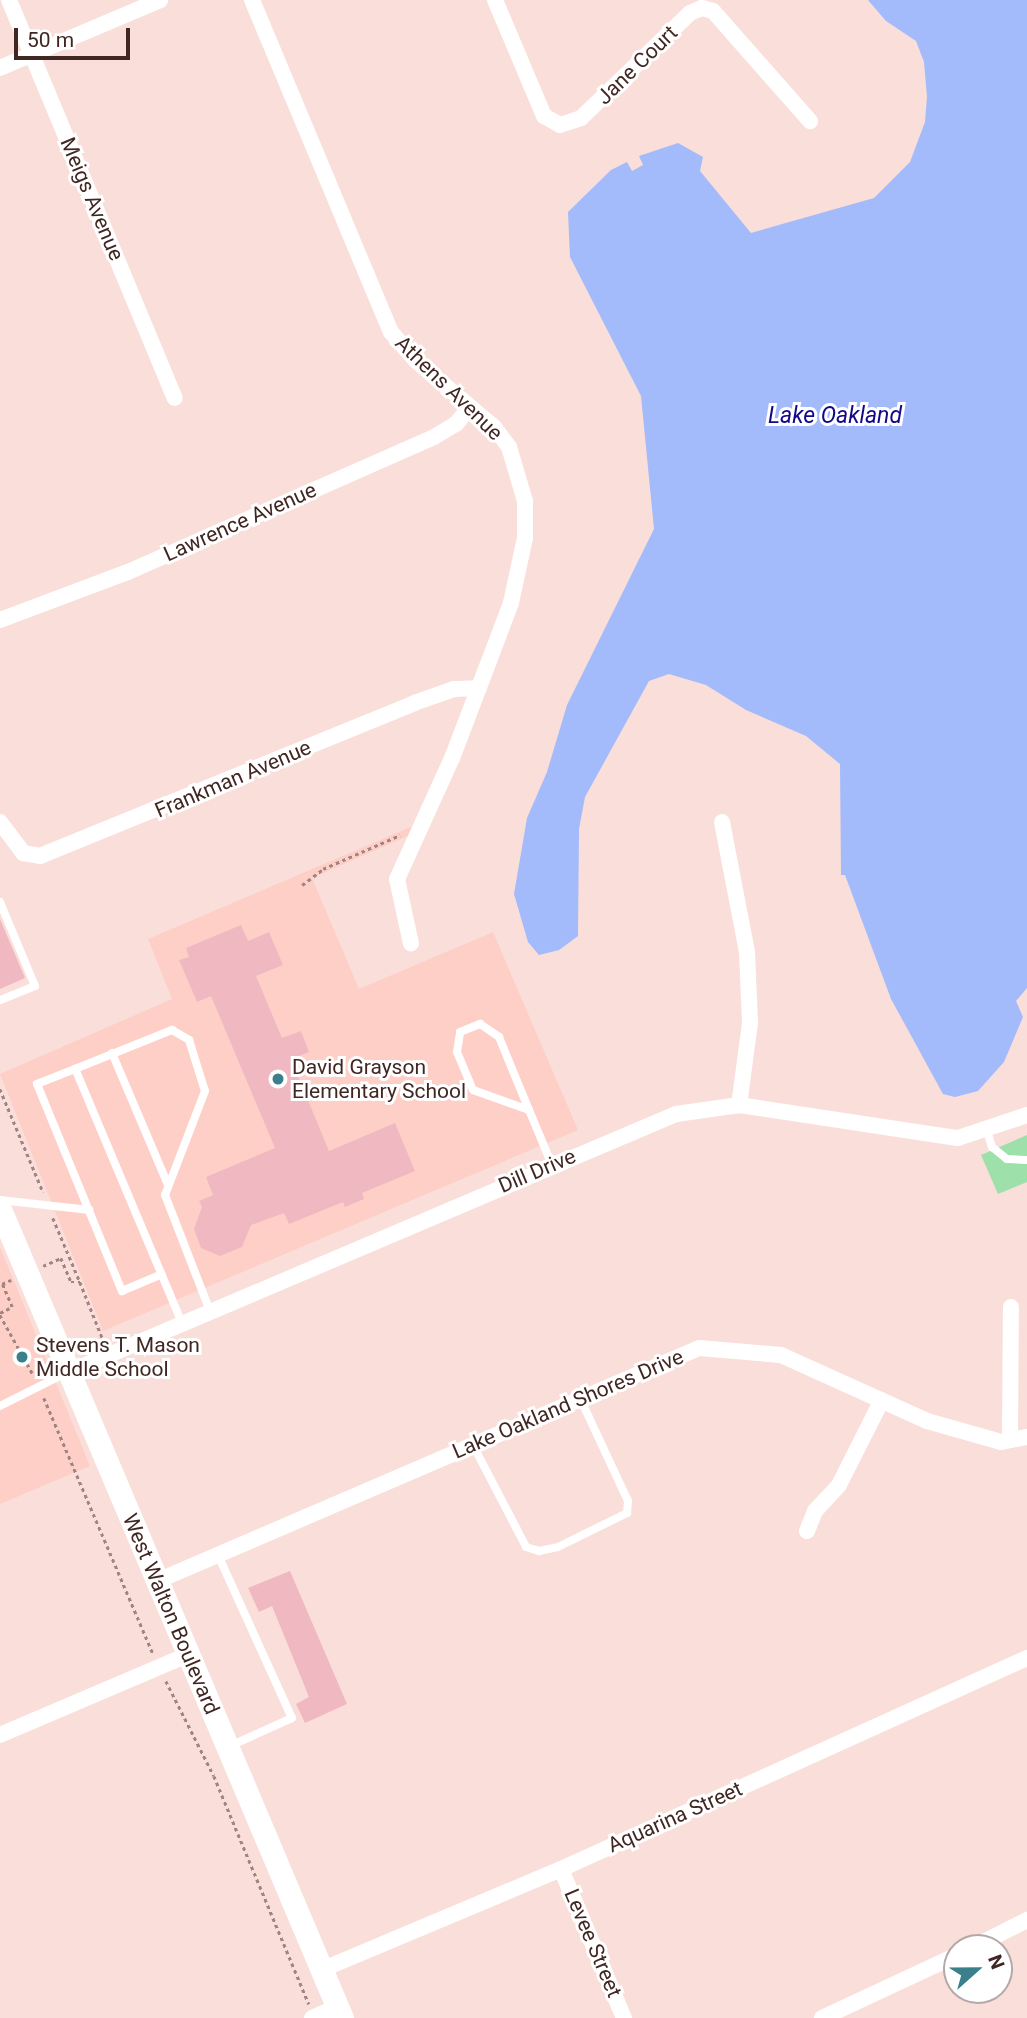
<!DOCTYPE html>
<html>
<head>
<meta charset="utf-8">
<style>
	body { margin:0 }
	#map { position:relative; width:1027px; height:2018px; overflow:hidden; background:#faded9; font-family:Roboto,sans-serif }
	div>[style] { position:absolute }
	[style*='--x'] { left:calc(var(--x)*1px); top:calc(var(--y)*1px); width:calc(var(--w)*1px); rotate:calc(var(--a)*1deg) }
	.built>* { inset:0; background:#fecfc7 }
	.green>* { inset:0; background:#9de0a9 }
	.water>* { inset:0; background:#a3bafb }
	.building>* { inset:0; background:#f0b9c1 }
	.path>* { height:2.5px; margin-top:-1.25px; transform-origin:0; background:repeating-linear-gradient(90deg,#9f8480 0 3.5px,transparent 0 7px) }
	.service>* { height:8px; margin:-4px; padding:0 4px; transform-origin:4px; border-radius:4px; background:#fff }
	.minor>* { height:16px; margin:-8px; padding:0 8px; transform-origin:8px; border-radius:8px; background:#fff }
	.secondary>* { height:23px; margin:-11.5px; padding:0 11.5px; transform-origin:11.5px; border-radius:11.5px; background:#fff }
	.dots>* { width:19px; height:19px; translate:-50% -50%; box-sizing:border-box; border:4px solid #fff; border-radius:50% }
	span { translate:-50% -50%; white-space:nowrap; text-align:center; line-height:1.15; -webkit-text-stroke:6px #fff; paint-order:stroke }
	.street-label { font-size:21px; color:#412723 }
	.poi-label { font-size:21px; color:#412723 }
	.left { translate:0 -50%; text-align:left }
	.water-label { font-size:23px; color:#13078a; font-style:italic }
	.north { position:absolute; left:943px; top:1934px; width:70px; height:70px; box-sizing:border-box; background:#fff; border:2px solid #b3a9a7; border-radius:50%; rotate:69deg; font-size:19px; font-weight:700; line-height:28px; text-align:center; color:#412723 }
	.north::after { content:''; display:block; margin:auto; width:24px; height:32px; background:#3a808b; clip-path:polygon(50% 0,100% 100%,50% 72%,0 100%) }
	.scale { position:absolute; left:14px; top:28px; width:116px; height:32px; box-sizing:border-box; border:4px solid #412723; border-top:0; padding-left:9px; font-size:21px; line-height:24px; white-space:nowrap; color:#412723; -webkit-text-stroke:5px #fff; paint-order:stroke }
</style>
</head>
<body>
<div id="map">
	<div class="built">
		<i style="clip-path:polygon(413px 826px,410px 835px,312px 878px,359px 989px,493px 932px,578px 1130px,103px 1331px,0 1074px,172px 999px,148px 939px)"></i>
		<i style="clip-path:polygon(0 1247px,90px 1466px,0 1504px)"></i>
	</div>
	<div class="green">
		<i style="clip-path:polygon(1027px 1135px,1027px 1182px,998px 1194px,981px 1155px)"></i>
	</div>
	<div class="water">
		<i style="clip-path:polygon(868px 0,1027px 0,1027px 988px,1016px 1001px,1023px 1017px,1004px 1062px,978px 1091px,955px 1097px,943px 1094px,891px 999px,845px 875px,841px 875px,840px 764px,806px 736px,746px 710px,706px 685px,669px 674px,649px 681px,585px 797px,579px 829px,578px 936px,559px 950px,539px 955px,528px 942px,514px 894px,527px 818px,547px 772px,567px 705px,654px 529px,641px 396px,570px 257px,568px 212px,611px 170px,627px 162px,632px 171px,643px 165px,639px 156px,678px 143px,703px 157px,700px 171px,751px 233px,874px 198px,910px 162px,925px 122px,927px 97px,924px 62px,916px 41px,886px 21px)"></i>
	</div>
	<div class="building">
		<i style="clip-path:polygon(0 919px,25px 978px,0 989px)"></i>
		<i style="clip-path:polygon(241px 925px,248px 941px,269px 932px,283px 965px,256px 976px,282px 1038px,301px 1031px,309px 1052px,291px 1059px,329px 1151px,395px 1123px,415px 1171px,362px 1193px,364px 1199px,345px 1207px,343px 1202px,289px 1224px,284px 1213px,251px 1225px,242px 1247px,220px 1256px,201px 1248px,194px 1229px,202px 1207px,199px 1201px,213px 1195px,206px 1177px,275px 1148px,211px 996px,197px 1002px,179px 960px,189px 957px,186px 948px)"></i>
		<i style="clip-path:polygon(290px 1571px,347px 1704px,305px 1723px,296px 1704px,309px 1697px,272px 1606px,259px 1612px,248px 1588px)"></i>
	</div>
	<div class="path">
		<i style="--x:302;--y:885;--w:26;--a:-37"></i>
		<i style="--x:323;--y:869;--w:84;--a:-23.8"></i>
		<i style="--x:0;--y:1089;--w:112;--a:67.3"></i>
		<i style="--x:53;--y:1218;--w:69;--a:67.1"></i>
		<i style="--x:43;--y:1266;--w:20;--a:-24"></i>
		<i style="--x:61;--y:1258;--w:26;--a:67"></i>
		<i style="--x:71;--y:1282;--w:9;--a:0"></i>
		<i style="--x:80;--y:1282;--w:65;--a:68.2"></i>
		<i style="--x:0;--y:1313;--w:13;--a:-27"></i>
		<i style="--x:12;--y:1307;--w:25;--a:-113"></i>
		<i style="--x:2;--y:1284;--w:10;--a:-24"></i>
		<i style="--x:0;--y:1315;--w:70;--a:60.9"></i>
		<i style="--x:44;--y:1398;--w:277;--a:66.9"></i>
		<i style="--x:166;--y:1681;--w:106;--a:63.2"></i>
		<i style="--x:214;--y:1776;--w:247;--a:67.4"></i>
	</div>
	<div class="service">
		<i style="--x:0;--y:902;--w:91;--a:67.4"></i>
		<i style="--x:35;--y:986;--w:38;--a:158"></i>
		<i style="--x:112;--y:1053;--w:143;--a:67"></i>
		<i style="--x:75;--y:1069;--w:41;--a:158.5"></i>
		<i style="--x:37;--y:1084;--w:224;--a:67.7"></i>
		<i style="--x:122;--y:1291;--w:43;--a:-23"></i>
		<i style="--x:529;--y:1110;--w:59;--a:-160.3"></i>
		<i style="--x:473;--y:1090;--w:41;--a:-112.8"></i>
		<i style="--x:457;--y:1052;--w:20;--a:-81"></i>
		<i style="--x:460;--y:1032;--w:22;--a:-22"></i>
		<i style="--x:480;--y:1024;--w:23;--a:34"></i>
		<i style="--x:499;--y:1037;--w:79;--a:67.7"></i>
		<i style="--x:529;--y:1110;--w:60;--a:67.3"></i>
		<i style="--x:987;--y:1131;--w:17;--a:73"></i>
		<i style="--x:992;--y:1147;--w:19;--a:39"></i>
		<i style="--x:1007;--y:1159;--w:20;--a:3"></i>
		<i style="--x:0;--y:1200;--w:90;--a:6.4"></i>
		<i style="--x:182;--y:1323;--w:276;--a:-112.8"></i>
		<i style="--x:75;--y:1069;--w:105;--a:-21.9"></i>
		<i style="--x:172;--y:1030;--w:20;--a:30"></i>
		<i style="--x:189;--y:1040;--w:53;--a:72.6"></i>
		<i style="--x:205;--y:1091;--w:111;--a:111"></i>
		<i style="--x:165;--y:1195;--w:124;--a:68.8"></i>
		<i style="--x:0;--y:1406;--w:74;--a:-26.6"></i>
		<i style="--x:473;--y:1445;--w:115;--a:62.5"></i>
		<i style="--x:526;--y:1547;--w:14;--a:17"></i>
		<i style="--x:539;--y:1551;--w:19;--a:-12"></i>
		<i style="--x:558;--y:1547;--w:77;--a:-26.2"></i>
		<i style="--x:627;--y:1513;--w:12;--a:-85"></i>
		<i style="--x:628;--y:1501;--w:114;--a:-115"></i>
		<i style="--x:218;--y:1555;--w:179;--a:65.6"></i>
		<i style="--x:292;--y:1718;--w:68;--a:155.7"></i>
	</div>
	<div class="minor">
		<i style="--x:9;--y:0;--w:431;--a:67.4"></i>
		<i style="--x:252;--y:0;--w:360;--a:67.3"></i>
		<i style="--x:391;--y:332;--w:37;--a:49"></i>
		<i style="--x:415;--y:360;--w:104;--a:40.3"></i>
		<i style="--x:494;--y:427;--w:25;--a:53"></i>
		<i style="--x:509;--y:447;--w:56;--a:73.5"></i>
		<i style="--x:525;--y:501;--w:37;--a:90"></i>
		<i style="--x:525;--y:538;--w:66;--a:102.2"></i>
		<i style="--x:511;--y:603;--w:166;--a:110.8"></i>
		<i style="--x:452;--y:758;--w:133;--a:114.4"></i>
		<i style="--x:397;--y:879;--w:66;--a:77.8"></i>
		<i style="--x:495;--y:0;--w:126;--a:67.1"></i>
		<i style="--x:544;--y:116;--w:18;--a:29"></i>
		<i style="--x:560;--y:125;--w:22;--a:-18"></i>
		<i style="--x:581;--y:118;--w:151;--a:-43.9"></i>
		<i style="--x:690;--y:13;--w:13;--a:-23"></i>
		<i style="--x:702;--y:8;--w:11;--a:15"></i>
		<i style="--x:713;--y:11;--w:147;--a:48.6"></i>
		<i style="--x:0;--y:68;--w:174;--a:-23"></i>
		<i style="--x:0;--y:620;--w:137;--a:-20.6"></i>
		<i style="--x:128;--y:572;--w:334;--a:-23.8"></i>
		<i style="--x:434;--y:437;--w:26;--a:-31"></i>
		<i style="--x:456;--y:424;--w:22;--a:-51"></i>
		<i style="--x:0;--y:822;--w:39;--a:53"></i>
		<i style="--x:23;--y:853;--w:17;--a:10"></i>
		<i style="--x:40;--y:856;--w:404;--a:-22.2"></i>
		<i style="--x:414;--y:703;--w:42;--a:-19.3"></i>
		<i style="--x:454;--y:689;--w:25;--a:-2"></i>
		<i style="--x:722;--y:822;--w:132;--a:79.1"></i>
		<i style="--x:747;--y:952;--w:71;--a:87.6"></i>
		<i style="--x:750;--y:1023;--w:83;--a:97.6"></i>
		<i style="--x:69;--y:1372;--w:660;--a:-23.03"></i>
		<i style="--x:676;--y:1114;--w:64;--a:-8.1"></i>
		<i style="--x:739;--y:1105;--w:221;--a:8.6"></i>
		<i style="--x:958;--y:1138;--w:73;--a:-18.4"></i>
		<i style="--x:1010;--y:1440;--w:133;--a:-89.6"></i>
		<i style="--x:807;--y:1531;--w:22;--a:-68"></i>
		<i style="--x:815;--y:1511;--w:35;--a:-47"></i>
		<i style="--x:839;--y:1485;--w:95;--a:-63.2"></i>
		<i style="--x:157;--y:1581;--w:590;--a:-23.26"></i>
		<i style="--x:699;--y:1348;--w:82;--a:4.9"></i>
		<i style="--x:781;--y:1355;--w:160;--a:24.3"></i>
		<i style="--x:927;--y:1421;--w:77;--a:15.8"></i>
		<i style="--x:1001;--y:1442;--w:26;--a:-11"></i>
		<i style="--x:0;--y:1735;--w:204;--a:-23.1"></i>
		<i style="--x:561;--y:1869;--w:162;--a:67.1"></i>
		<i style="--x:972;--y:1948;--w:62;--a:-27"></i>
		<i style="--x:321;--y:1970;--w:260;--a:-22.8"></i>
		<i style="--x:561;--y:1869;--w:512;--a:-24.36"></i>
		<i style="--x:312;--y:2018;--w:27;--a:-24"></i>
		<i style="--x:822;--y:2018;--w:149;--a:-25"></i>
	</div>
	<div class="secondary">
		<i style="--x:0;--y:1209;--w:878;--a:67.08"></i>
	</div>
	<div class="dots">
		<i style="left:278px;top:1079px;background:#3a808b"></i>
		<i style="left:22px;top:1357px;background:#3a808b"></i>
	</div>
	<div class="street-label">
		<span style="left:637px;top:65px;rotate:-44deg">Jane Court</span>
		<span style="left:92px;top:199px;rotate:67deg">Meigs Avenue</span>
		<span style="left:449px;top:388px;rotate:44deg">Athens Avenue</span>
		<span style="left:240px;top:522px;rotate:-24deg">Lawrence Avenue</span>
		<span style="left:233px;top:779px;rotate:-23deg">Frankman Avenue</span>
		<span style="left:537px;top:1171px;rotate:-23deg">Dill Drive</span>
		<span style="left:568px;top:1404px;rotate:-23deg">Lake Oakland Shores Drive</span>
		<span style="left:171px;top:1614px;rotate:67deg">West Walton Boulevard</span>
		<span style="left:675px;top:1817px;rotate:-24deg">Aquarina Street</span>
		<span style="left:593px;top:1943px;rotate:67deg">Levee Street</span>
	</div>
	<div class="poi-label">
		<span class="left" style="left:292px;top:1079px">David Grayson<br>Elementary School</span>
		<span class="left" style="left:36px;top:1357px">Stevens T. Mason<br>Middle School</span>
	</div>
	<div class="water-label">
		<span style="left:835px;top:416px">Lake Oakland</span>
	</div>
	<div class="north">N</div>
	<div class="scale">50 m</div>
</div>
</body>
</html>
